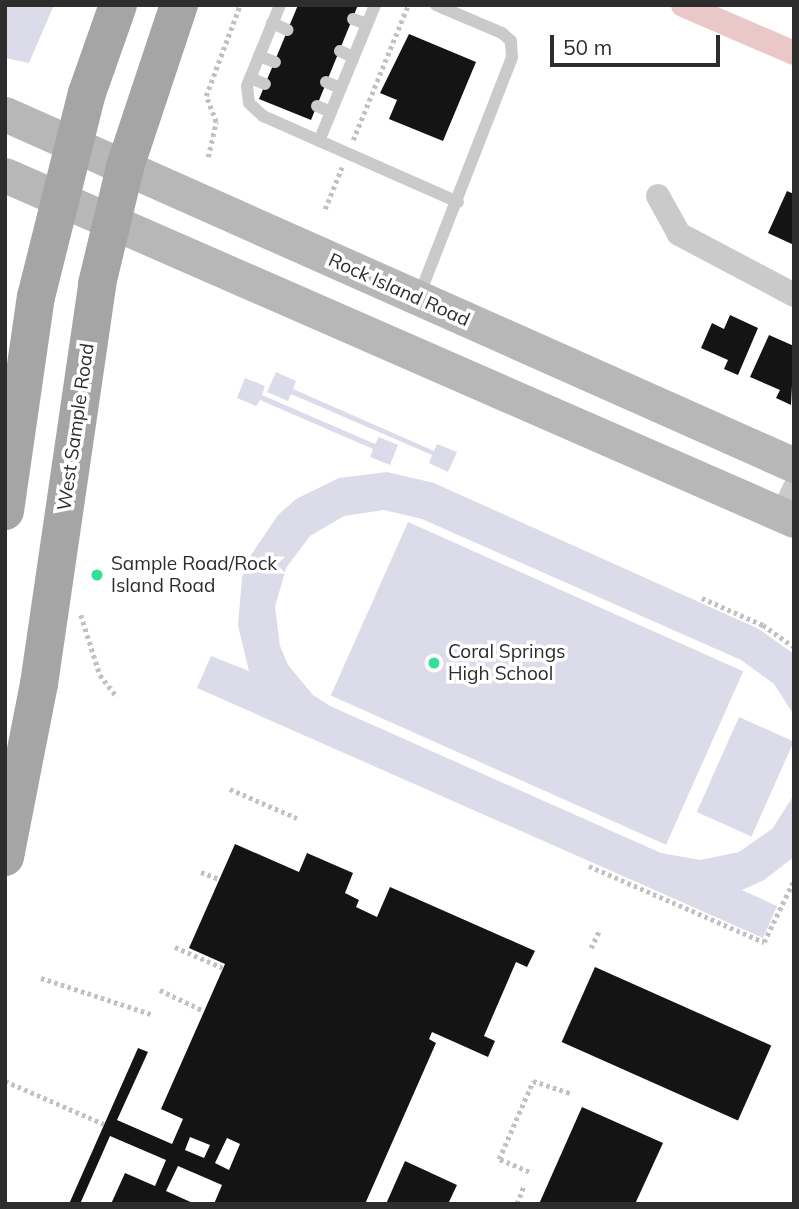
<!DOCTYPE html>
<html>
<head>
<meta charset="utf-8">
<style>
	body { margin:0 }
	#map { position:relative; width:799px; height:1209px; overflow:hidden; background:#fff; font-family:Mulish,sans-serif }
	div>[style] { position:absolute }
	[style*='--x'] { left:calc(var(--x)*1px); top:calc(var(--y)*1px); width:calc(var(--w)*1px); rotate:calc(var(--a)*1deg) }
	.green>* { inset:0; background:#dcdbea; transform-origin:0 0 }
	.canal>* { height:24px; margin:-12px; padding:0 12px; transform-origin:12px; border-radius:12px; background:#eac8c7 }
	.building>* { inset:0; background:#141414; transform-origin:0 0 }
	.path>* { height:4.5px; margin-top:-2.25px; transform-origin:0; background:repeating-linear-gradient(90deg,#c1c1c1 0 3.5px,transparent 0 7px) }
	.service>* { height:12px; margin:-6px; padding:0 6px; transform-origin:6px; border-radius:6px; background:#cacaca }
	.minor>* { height:24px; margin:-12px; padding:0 12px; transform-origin:12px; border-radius:12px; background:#cacaca }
	.secondary>* { height:35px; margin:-17.5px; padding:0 17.5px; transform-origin:17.5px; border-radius:17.5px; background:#b7b7b7 }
	.primary>* { height:38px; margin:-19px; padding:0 19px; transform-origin:19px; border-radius:19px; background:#a5a5a5 }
	.dots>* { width:19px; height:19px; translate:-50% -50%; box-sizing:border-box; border:4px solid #fff; border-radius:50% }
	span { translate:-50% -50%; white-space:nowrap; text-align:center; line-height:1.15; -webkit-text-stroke:7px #fff; paint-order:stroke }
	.street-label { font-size:19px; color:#2d2d2d }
	.poi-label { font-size:19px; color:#2d2d2d }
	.left { translate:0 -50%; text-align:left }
	.frame { position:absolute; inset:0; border:7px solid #2d2d2d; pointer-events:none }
	.scale { position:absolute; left:550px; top:35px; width:170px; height:32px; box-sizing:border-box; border:4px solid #2d2d2d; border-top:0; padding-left:9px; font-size:21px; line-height:24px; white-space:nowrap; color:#2d2d2d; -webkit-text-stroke:5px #fff; paint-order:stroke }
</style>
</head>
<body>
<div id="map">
	<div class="green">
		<i style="clip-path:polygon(5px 5px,54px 5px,29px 63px,5px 58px)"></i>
		<i style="clip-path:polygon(276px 372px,296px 381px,293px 389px,434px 451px,437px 444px,457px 452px,448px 472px,429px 463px,432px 455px,291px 394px,288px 401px,267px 392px)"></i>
		<i style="clip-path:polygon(245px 378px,265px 386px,262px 395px,375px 444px,379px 437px,398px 445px,390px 465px,370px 457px,373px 449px,260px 400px,256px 406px,237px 398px)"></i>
		<i style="clip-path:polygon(387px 472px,434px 483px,759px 629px,794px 654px,794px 715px,774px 684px,741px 660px,422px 519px,384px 510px,344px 516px,310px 536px,286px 568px,275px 607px,280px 646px,288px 665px,313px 695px,330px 706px,661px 853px,700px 860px,739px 852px,772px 829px,794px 795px,794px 857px,764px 880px,742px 890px,777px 906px,763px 938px,197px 688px,211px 656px,249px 671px,238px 626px,242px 577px,251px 555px,278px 515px,296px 499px,339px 478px)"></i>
		<i style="left:408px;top:522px;width:367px;height:190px;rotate:24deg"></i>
		<i style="left:739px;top:717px;width:60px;height:104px;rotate:24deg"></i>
	</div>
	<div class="canal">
		<i style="--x:683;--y:5;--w:121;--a:23.4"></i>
	</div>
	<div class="building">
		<i style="clip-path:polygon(298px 5px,358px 5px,311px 120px,259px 99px)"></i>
		<i style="clip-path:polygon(409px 34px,476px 62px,443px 141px,389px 119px,397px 100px,380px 93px)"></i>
		<i style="clip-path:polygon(787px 191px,794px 194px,794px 245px,768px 233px)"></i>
		<i style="clip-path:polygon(730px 315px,758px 328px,738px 375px,724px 369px,728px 360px,701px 348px,712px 323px,724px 329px)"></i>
		<i style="clip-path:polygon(769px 335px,794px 346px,791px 405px,776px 398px,780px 390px,750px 377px)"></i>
		<i style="clip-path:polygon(evenodd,235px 844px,299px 872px,307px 853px,353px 873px,345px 893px,359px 900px,356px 907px,377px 917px,390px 887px,535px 951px,527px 967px,516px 962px,484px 1036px,495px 1041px,488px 1057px,432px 1032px,429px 1039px,436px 1043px,365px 1204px,214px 1204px,222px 1185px,178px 1166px,166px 1191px,195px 1204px,111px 1204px,125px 1173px,155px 1186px,166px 1160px,110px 1136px,80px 1204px,69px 1204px,138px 1048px,148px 1052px,117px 1120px,172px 1144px,183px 1119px,161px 1109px,225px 964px,189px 948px,235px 844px,190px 1137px,210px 1145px,204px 1158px,185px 1150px,190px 1137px,235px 844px,227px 1138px,240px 1144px,229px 1170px,215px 1163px,227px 1138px)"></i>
		<i style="left:595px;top:967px;width:193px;height:82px;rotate:24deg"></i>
		<i style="clip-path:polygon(582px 1107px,663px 1143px,635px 1204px,539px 1204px)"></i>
		<i style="clip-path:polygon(405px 1161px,457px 1185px,448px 1204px,386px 1204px)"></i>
	</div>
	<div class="path">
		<i style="--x:353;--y:140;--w:146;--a:-67.8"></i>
		<i style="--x:208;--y:157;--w:36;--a:-77"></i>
		<i style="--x:216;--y:122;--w:28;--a:-111"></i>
		<i style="--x:206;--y:96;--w:97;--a:-69.5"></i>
		<i style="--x:325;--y:209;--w:45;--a:-68"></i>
		<i style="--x:702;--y:598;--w:67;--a:23.9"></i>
		<i style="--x:763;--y:625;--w:38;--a:35"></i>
		<i style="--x:81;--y:615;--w:63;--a:72.4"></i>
		<i style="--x:100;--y:675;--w:28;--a:52"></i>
		<i style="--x:230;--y:789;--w:73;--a:23.4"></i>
		<i style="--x:589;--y:866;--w:191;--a:23.5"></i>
		<i style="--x:764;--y:942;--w:69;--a:-64.2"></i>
		<i style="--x:201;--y:872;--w:19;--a:21"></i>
		<i style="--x:175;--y:947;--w:52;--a:23.6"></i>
		<i style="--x:591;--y:948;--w:19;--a:-65"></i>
		<i style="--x:41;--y:978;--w:116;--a:18.1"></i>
		<i style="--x:160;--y:990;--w:49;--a:25.5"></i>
		<i style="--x:5;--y:1081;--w:108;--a:23.5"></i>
		<i style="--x:529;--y:1172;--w:33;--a:-157"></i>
		<i style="--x:499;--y:1159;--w:85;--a:-66.4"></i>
		<i style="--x:533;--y:1081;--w:40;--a:18"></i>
		<i style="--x:517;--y:1204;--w:20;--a:-70"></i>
	</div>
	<div class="service">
		<i style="--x:280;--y:5;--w:87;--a:112.2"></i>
		<i style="--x:247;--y:86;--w:17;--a:83"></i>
		<i style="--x:249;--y:103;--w:19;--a:43"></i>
		<i style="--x:263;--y:116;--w:213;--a:23.8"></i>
		<i style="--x:353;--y:19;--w:15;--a:20"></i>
		<i style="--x:272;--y:23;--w:17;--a:24"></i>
		<i style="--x:340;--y:51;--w:14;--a:25"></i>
		<i style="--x:259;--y:56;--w:17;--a:21"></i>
		<i style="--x:250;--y:78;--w:16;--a:22"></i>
		<i style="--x:326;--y:82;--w:15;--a:23"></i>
		<i style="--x:317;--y:106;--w:15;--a:23"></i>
		<i style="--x:319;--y:141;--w:147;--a:-67.6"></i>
		<i style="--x:419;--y:296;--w:256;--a:-68.7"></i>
		<i style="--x:512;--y:57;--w:16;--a:-94"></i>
		<i style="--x:511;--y:41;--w:12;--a:-138"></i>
		<i style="--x:502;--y:33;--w:72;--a:-157"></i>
	</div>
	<div class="minor">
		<i style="--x:658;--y:196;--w:43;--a:61.1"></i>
		<i style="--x:679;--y:234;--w:130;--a:27.9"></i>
		<i style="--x:782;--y:515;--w:29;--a:-65"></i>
	</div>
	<div class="secondary">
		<i style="--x:5;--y:114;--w:864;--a:23.98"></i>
		<i style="--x:5;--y:175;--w:861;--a:23.62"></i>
	</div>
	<div class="primary">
		<i style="--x:5;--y:511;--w:216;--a:-81.8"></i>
		<i style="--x:36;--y:297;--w:210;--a:-76"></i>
		<i style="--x:87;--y:93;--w:93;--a:-70.6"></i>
		<i style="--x:5;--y:857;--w:176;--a:-78.9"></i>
		<i style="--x:39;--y:684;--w:404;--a:-81.7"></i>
		<i style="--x:97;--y:284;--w:120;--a:-76.5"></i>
		<i style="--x:125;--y:167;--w:171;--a:-71.6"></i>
	</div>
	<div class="dots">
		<i style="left:97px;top:575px;background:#33e096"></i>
		<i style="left:434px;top:663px;background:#33e096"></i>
	</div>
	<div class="street-label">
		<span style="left:399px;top:290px;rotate:24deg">Rock Island Road</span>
		<span style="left:76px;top:427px;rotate:-82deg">West Sample Road</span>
	</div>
	<div class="poi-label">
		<span class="left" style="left:111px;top:575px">Sample Road/Rock<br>Island Road</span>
		<span class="left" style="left:448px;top:663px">Coral Springs<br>High School</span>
	</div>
	<div class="frame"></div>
	<div class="scale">50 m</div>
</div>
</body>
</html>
